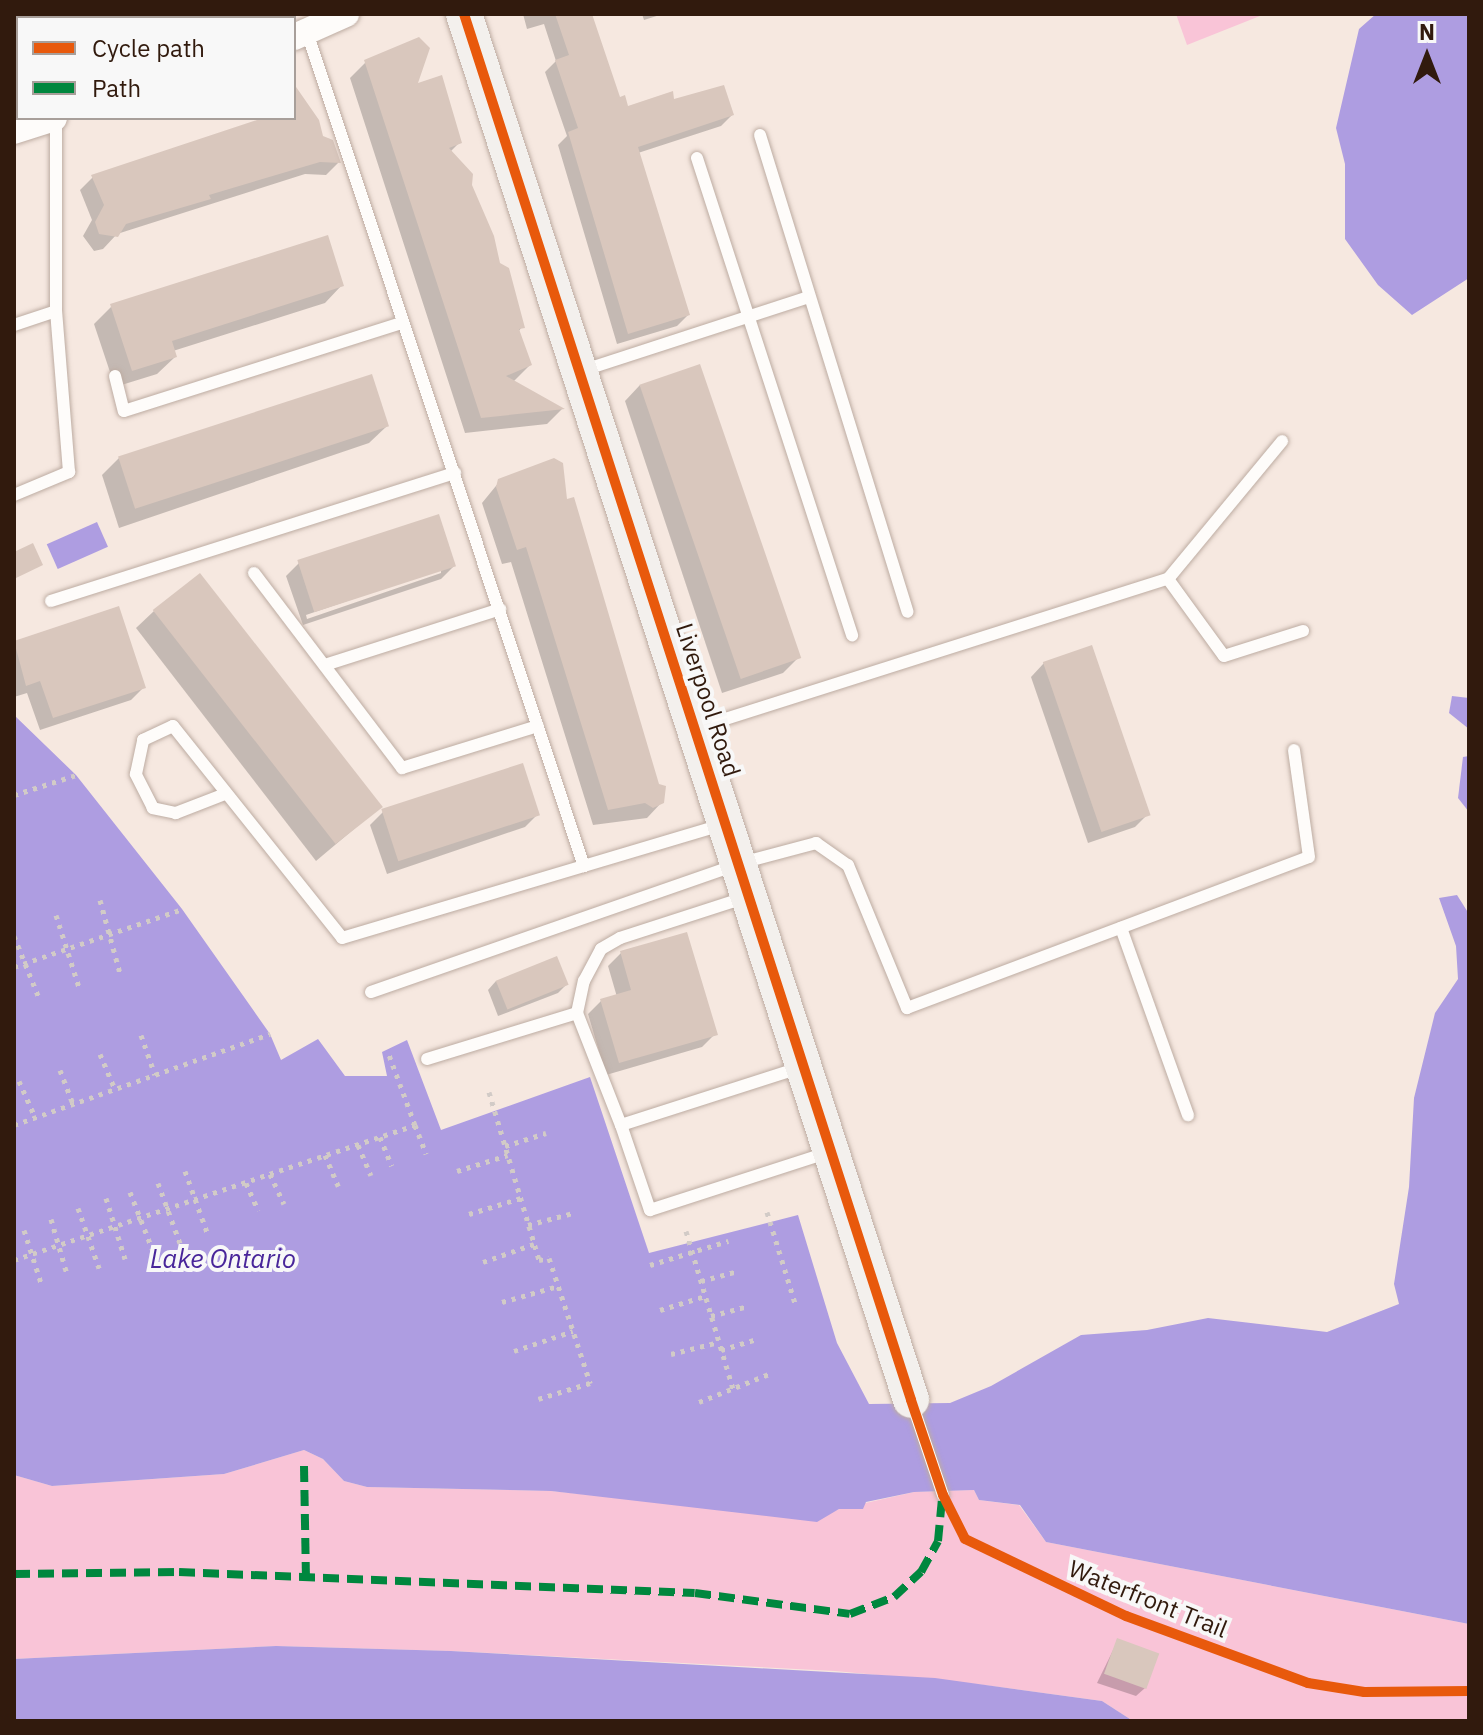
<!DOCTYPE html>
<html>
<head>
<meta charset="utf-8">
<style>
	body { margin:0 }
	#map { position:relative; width:1483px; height:1735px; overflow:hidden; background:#f6e8e0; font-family:"IBM Plex Sans",sans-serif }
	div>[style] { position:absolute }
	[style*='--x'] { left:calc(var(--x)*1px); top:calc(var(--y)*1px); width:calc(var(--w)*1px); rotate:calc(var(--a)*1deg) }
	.green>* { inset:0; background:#f9c4d7 }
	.water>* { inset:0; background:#ae9de1; transform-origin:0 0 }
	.shadow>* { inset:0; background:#0003; transform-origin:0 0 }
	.building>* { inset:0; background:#d9c7bd; transform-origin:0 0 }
	.path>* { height:5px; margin-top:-2.5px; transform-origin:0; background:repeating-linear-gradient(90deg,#d2cbc7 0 4px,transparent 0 10px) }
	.roads { filter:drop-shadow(0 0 2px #bdaca2) drop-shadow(0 0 2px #bdaca2) }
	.lane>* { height:12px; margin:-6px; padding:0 6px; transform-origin:6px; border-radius:6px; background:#fefcfa }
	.street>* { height:26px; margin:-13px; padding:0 13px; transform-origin:13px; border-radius:13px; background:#fefcfa }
	.secondary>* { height:36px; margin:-18px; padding:0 18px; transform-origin:18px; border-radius:18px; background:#f3f0ed }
	.quiet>* { height:8px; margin-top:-4px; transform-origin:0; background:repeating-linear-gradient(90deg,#00873e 0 16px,transparent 0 24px) }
	.cycleway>* { height:10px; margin:-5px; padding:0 5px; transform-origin:5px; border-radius:5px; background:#e8590c }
	span { translate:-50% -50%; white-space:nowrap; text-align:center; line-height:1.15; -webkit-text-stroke:8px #f8f8f8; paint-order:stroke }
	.street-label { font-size:24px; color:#311a0d }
	.water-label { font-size:26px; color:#49269a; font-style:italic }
	.frame { position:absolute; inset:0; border:16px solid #311a0d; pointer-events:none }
	.legend { position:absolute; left:16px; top:16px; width:280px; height:104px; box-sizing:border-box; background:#f8f8f8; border:2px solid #a89f9a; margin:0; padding:10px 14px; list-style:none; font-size:24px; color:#311a0d }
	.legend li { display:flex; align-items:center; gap:16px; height:40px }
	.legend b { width:40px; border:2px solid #a89f9a }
	.north { position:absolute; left:1387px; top:16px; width:80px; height:80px; -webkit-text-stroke:6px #f8f8f8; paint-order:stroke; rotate:0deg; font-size:22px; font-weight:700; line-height:32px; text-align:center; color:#311a0d }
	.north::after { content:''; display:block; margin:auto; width:28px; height:36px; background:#311a0d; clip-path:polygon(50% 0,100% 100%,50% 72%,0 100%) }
</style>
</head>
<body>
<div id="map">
	<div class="green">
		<i style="clip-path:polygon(1176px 14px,1265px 14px,1187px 45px)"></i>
		<i style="clip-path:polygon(304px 1450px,323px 1459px,344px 1481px,367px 1487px,551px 1491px,819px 1518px,839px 1509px,914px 1492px,974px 1490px,979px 1500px,1019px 1505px,1046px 1542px,1469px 1624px,1469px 1721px,1133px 1721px,1102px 1701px,984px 1685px,835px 1671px,451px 1651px,276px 1646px,14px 1659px,14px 1475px,52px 1486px,224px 1474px)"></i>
	</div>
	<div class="water">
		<i style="clip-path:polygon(1376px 14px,1469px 14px,1469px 278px,1412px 315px,1378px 285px,1345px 239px,1345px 164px,1336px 128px,1359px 29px)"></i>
		<i style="left:97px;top:522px;width:27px;height:55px;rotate:66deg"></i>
		<i style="clip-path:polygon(1452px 696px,1469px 698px,1469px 729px,1449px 713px)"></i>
		<i style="clip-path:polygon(14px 715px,76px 775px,182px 909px,270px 1034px,281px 1060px,318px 1039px,345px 1076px,387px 1076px,382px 1052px,407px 1040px,441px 1130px,590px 1077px,649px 1253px,798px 1215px,837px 1343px,869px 1404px,950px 1403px,991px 1386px,1081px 1335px,1147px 1330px,1208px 1318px,1327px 1332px,1399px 1304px,1394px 1284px,1409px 1187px,1414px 1098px,1435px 1013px,1458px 979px,1456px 946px,1439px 898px,1457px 895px,1469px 914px,1469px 1624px,1046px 1542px,1020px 1505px,979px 1500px,974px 1490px,914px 1492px,866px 1502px,863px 1509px,839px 1509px,817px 1522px,551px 1491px,367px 1487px,344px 1481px,323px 1459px,304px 1450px,224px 1474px,52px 1486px,14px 1475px)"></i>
		<i style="clip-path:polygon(1469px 756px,1469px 812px,1458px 798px,1463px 757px)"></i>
		<i style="clip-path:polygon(276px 1646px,451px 1651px,935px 1678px,1102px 1701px,1133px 1721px,14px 1721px,14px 1659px)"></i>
	</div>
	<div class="shadow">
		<i style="left:98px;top:14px;width:46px;height:4px"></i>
		<i style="clip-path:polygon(523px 14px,590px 14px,619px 99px,627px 108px,673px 102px,732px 115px,721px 126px,638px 153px,688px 315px,677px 326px,617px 344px,558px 145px,567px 136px,545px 72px,556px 61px,544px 24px,527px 29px)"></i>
		<i style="clip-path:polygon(642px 14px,663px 14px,644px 20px)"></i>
		<i style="clip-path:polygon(419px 39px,428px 48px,415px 86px,459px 143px,450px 152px,470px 186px,522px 327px,518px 332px,530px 365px,513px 382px,562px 409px,547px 424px,465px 433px,350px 78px,366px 62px)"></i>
		<i style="clip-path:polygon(294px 110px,339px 162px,326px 175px,305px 174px,117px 234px,103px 249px,94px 251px,83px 236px,92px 220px,80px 190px,93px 177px,270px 118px,294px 118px)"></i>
		<i style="clip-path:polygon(342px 285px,325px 303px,173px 351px,175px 357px,157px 374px,115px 387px,94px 324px,112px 306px)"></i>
		<i style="clip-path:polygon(640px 385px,798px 658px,783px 673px,722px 693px,625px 401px)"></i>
		<i style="clip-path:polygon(387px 426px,369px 443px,119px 528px,102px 475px,120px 457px)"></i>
		<i style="clip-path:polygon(500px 481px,565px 502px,662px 802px,647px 818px,593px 825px,511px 562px,502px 564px,482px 503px)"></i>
		<i style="clip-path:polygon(evenodd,299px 563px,454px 566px,441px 579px,303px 625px,286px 576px,299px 563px,441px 569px,441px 573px,307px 619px,306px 615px,441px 569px)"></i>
		<i style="clip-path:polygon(118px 608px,144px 687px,131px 700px,40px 730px,27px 693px,14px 697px,14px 643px)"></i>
		<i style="clip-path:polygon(154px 611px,379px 808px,316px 861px,136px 628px)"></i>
		<i style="clip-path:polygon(1044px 663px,1148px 814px,1135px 827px,1088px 843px,1031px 677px)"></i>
		<i style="clip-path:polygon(383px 812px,538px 814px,525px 827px,387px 874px,370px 825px)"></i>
		<i style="clip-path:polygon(621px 953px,715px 1034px,702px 1047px,606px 1075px,588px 1014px,601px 1001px,617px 997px,608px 966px)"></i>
		<i style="clip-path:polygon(496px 981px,566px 985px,558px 993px,498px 1016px,488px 990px)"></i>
		<i style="clip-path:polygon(1118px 1640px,1145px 1688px,1136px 1696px,1097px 1683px)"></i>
	</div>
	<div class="building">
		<i style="clip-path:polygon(555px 14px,592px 14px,620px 97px,625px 95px,628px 106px,673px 91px,674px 99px,724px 85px,734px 115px,638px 147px,690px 315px,628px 334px,568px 132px,578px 128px,555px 60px,569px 55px)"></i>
		<i style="clip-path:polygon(419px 37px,430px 48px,418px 83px,442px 75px,462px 143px,449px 148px,473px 174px,472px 185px,494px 236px,500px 263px,509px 268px,525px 328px,519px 329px,532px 365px,506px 376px,565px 409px,481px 418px,364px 60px)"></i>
		<i style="clip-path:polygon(294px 84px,319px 120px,323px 136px,333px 140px,341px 163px,320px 162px,209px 195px,211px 199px,126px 224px,118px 237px,99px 234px,95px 222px,104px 205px,91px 175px,263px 118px,294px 118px)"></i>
		<i style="clip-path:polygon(328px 235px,344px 286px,172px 341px,177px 357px,132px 371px,110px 304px)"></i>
		<i style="left:700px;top:364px;width:311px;height:64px;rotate:71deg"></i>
		<i style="left:372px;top:374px;width:55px;height:267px;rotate:72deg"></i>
		<i style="clip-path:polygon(554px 458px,563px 463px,567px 499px,574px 497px,659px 784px,666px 786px,664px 803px,653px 808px,645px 803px,608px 810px,526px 547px,517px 550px,496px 487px,498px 479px)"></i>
		<i style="left:439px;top:514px;width:55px;height:149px;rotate:72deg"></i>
		<i style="clip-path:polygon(33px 543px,43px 565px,14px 579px,14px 552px)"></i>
		<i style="left:200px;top:573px;width:297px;height:60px;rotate:52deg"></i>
		<i style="clip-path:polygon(119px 606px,146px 688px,53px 718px,40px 681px,26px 686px,14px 641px)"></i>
		<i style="left:1092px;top:645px;width:180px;height:52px;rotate:71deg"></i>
		<i style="left:523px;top:763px;width:55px;height:149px;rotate:72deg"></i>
		<i style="clip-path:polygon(687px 932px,718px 1035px,619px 1063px,600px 999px,631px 990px,620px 951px)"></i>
		<i style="left:557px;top:956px;width:31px;height:66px;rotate:68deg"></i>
		<i style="left:1117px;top:1638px;width:45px;height:38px;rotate:20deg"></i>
	</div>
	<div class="path">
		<i style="--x:14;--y:795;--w:65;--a:-17.9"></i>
		<i style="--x:100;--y:900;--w:76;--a:74.7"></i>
		<i style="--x:56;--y:915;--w:76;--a:72.3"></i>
		<i style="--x:14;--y:936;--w:67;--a:68"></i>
		<i style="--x:14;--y:967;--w:178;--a:-19"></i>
		<i style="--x:141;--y:1035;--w:42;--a:70.7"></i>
		<i style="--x:100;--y:1054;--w:38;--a:67"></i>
		<i style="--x:60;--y:1070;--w:36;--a:69"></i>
		<i style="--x:19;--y:1081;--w:39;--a:66"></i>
		<i style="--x:489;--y:1092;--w:175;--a:73.4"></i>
		<i style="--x:539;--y:1260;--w:10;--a:-11"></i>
		<i style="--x:549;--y:1258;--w:132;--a:71.8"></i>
		<i style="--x:590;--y:1383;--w:54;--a:162.9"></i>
		<i style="--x:14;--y:1125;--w:272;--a:-19.6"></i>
		<i style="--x:415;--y:1125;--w:31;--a:69"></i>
		<i style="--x:380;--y:1137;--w:31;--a:68"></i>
		<i style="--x:358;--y:1145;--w:33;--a:67"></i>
		<i style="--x:505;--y:1146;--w:43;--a:-17.6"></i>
		<i style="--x:325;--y:1155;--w:34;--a:67"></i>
		<i style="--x:185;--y:1171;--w:65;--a:70.2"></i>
		<i style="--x:457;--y:1171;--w:53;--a:-17.4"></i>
		<i style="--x:270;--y:1174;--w:33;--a:65"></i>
		<i style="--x:158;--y:1183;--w:64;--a:69.9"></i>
		<i style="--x:246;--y:1183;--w:30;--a:66"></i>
		<i style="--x:130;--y:1192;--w:63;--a:68.7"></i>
		<i style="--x:106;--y:1198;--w:64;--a:72.7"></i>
		<i style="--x:78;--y:1208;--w:64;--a:70.7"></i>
		<i style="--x:767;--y:1212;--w:98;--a:72.9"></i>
		<i style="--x:469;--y:1214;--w:54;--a:-17.1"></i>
		<i style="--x:51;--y:1219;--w:57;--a:73.8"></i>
		<i style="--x:528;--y:1225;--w:47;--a:-14.9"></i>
		<i style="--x:24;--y:1230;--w:56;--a:72.2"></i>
		<i style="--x:686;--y:1231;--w:165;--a:73.4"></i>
		<i style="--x:14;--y:1260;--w:423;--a:-18.6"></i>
		<i style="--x:415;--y:1125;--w:78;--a:-110.3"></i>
		<i style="--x:483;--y:1262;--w:54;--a:-19.4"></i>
		<i style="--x:650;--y:1265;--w:82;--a:-17.1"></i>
		<i style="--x:701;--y:1281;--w:35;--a:-15"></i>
		<i style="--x:502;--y:1302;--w:58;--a:-15.9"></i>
		<i style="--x:660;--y:1310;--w:47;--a:-17.3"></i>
		<i style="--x:711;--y:1316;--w:38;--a:-15"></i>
		<i style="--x:721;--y:1350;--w:38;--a:-17"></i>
		<i style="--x:514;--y:1351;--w:62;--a:-18.7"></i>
		<i style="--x:671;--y:1354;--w:49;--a:-14"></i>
		<i style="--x:699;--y:1402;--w:75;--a:-21.8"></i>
	</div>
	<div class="roads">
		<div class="lane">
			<i style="--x:307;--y:32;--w:879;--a:71.63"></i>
			<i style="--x:760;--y:135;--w:499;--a:72.8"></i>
			<i style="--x:697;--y:158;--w:502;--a:72"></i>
			<i style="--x:14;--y:325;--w:44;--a:-18.4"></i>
			<i style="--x:581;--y:371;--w:240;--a:-18"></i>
			<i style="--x:115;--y:376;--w:36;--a:76"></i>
			<i style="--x:124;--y:411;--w:291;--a:-17.6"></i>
			<i style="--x:14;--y:495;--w:60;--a:-22.7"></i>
			<i style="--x:69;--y:472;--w:162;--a:-94.6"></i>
			<i style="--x:56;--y:311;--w:193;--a:-90"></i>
			<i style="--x:254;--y:573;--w:245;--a:52.8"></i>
			<i style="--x:402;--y:768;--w:142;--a:-17.2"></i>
			<i style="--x:1168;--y:579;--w:95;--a:54"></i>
			<i style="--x:1224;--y:656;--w:83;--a:-17.6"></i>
			<i style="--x:51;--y:601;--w:424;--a:-17.6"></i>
			<i style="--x:325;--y:665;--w:184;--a:-17.7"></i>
			<i style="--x:697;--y:728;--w:494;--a:-17.6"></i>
			<i style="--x:1168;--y:579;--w:179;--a:-50.4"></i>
			<i style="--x:225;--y:794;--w:53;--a:158.8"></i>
			<i style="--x:176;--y:813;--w:24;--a:-168"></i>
			<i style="--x:153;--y:808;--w:38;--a:-117"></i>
			<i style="--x:136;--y:774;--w:35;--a:-78"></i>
			<i style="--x:143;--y:740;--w:33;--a:-25"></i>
			<i style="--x:173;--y:726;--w:271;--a:51.4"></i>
			<i style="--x:342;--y:938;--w:395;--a:-16.6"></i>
			<i style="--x:1121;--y:928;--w:199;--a:70.3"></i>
			<i style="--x:371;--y:992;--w:392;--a:-19.2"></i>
			<i style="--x:741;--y:863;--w:78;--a:-14.9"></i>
			<i style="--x:816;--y:843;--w:39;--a:35"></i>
			<i style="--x:848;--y:865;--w:155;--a:67.6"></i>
			<i style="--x:907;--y:1008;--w:429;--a:-20.6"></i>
			<i style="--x:1309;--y:857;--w:108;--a:-98"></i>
			<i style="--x:577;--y:1013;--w:33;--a:-78"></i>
			<i style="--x:584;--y:981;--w:36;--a:-62"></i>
			<i style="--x:601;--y:949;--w:22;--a:-30"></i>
			<i style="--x:620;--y:938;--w:130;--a:-17.9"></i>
			<i style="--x:427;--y:1059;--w:157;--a:-17"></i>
			<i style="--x:577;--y:1013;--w:120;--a:68.6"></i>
			<i style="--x:802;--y:1067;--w:190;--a:162.2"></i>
			<i style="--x:621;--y:1125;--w:90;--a:71.2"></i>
			<i style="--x:650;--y:1210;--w:185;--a:-17.9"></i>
			<i style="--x:912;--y:1403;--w:97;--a:71.4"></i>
		</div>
		<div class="street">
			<i style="--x:294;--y:37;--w:57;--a:-23.9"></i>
			<i style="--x:14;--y:131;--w:42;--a:-18"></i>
		</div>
		<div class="secondary">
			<i style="--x:464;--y:14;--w:1456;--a:72.12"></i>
		</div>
	</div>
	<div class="quiet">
		<i style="--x:304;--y:1466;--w:111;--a:89"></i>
		<i style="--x:14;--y:1574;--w:165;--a:-0.7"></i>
		<i style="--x:179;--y:1572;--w:516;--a:2.33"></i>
		<i style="--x:695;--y:1593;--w:156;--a:7.7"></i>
		<i style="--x:850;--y:1614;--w:47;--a:-21.1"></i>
		<i style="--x:894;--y:1597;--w:37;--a:-43"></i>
		<i style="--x:921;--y:1572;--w:35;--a:-61"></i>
		<i style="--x:938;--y:1541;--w:42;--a:-84.6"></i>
	</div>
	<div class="cycleway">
		<i style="--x:464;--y:14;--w:1456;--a:72.12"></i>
		<i style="--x:911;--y:1400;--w:100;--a:71.4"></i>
		<i style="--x:943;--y:1495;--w:49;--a:63.4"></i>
		<i style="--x:965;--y:1539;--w:178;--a:25.6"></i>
		<i style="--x:1126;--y:1616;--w:194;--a:20.2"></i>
		<i style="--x:1308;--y:1683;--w:57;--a:9.1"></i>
		<i style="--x:1364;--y:1692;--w:105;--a:-0.5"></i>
	</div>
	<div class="street-label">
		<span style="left:708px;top:700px;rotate:72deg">Liverpool Road</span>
		<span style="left:1148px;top:1599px;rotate:22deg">Waterfront Trail</span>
	</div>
	<div class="water-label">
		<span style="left:223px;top:1259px">Lake Ontario</span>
	</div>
	<div class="frame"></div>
	<ul class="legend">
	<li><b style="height:10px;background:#e8590c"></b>Cycle path</li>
	<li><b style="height:10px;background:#00873e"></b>Path</li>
	</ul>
	<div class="north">N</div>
</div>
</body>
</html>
